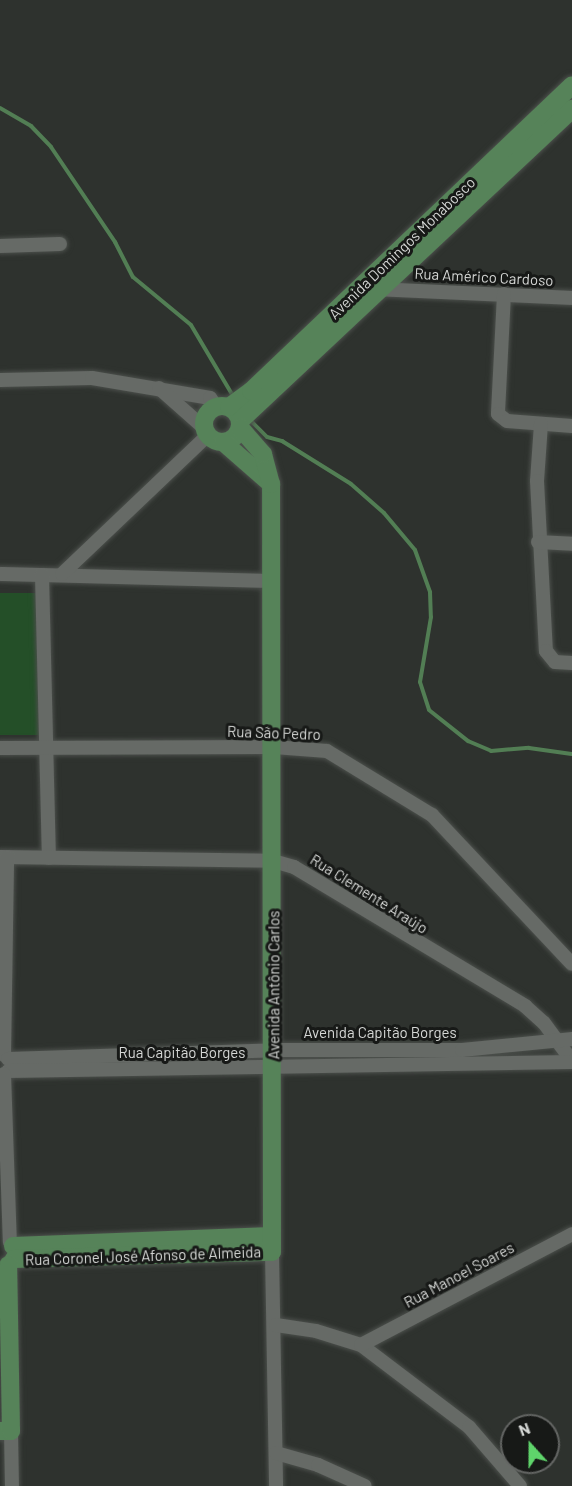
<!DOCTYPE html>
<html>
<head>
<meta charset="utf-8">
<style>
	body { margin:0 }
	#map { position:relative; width:572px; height:1486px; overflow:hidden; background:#2e322e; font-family:Barlow,sans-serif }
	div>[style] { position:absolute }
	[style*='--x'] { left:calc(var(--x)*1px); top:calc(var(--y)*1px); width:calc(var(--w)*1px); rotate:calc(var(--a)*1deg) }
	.green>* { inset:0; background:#244f28; transform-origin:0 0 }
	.stream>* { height:4px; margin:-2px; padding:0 2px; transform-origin:2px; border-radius:2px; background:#527e54 }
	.roads { filter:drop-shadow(0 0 2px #4b4f4b) drop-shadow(0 0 2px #4b4f4b) }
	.minor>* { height:14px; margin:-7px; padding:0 7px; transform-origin:7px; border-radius:7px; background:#666a66 }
	.major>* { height:18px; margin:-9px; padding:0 9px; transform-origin:9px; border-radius:9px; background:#568359 }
	.major>.ring { margin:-9px; padding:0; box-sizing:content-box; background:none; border:18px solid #568359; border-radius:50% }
	span { translate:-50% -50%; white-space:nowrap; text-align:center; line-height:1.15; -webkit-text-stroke:6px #171917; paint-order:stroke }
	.street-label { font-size:15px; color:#d5d7d5 }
	.north { position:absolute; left:500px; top:1414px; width:60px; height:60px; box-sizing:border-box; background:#171917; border:2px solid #636563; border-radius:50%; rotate:339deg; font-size:16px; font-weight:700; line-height:24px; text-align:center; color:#d5d7d5 }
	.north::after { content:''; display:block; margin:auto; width:21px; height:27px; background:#5fd56b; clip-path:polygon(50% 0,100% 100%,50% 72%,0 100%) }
</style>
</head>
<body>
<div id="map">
	<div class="green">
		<i style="left:0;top:593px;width:39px;height:142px"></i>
	</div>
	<div class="stream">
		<i style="--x:0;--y:108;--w:36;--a:30"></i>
		<i style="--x:31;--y:126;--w:29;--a:46"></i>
		<i style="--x:51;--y:147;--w:115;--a:56"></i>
		<i style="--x:115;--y:242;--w:39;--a:63"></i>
		<i style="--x:133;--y:277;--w:75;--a:39.6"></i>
		<i style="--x:191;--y:325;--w:82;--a:59.4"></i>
		<i style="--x:252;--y:422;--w:21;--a:45"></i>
		<i style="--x:267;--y:437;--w:16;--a:15"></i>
		<i style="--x:282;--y:441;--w:81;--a:31.9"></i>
		<i style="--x:351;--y:484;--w:44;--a:41.3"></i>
		<i style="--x:384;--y:513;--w:48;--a:50"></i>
		<i style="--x:415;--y:550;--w:45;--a:70.3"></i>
		<i style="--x:430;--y:592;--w:25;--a:88"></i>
		<i style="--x:431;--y:617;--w:66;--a:99.6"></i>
		<i style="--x:420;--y:682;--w:29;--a:72"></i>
		<i style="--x:429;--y:710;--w:50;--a:38.5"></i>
		<i style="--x:468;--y:741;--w:25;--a:23"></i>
		<i style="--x:491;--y:751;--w:38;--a:-5"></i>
		<i style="--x:529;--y:748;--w:43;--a:7.9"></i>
	</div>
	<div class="roads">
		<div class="minor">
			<i style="--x:0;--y:246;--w:60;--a:-1.9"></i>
			<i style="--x:376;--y:289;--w:196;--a:2.6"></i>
			<i style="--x:504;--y:294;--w:120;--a:92.9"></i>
			<i style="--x:498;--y:414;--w:11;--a:38"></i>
			<i style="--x:507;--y:421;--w:65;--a:4.4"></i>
			<i style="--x:0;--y:380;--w:92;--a:-1.2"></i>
			<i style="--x:92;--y:378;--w:120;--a:9.6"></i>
			<i style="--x:210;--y:398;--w:10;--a:53"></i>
			<i style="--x:159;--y:388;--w:60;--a:41.6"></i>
			<i style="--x:541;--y:424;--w:57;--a:94"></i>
			<i style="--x:537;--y:481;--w:170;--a:87"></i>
			<i style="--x:546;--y:651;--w:14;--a:51"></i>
			<i style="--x:555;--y:662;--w:17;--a:3"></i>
			<i style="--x:538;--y:542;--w:34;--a:3"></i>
			<i style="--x:0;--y:574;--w:273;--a:1.5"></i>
			<i style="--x:62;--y:574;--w:202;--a:-43.6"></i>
			<i style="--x:42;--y:575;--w:283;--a:88.6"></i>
			<i style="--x:0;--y:748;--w:274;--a:-0.2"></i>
			<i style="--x:274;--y:747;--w:53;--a:4.3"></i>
			<i style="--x:327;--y:751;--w:123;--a:31.4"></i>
			<i style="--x:432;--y:815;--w:204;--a:46.8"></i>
			<i style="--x:0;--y:857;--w:273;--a:0.8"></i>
			<i style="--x:273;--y:861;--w:22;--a:16"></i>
			<i style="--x:294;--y:867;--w:270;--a:31"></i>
			<i style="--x:525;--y:1006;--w:25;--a:42"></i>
			<i style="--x:544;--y:1023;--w:47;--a:53.6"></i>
			<i style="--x:4;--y:1055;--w:198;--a:-89.1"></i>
			<i style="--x:8;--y:1059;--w:267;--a:-1.9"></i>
			<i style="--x:275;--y:1050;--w:187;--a:0"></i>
			<i style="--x:462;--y:1050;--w:111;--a:-5.7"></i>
			<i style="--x:8;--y:1071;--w:564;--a:-0.91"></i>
			<i style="--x:4;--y:1074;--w:168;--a:88"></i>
			<i style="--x:272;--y:1252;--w:234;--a:89"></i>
			<i style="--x:276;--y:1325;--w:40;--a:8.5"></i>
			<i style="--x:316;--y:1331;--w:47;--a:17.3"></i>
			<i style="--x:361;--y:1345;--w:136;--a:37.2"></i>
			<i style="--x:469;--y:1427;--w:78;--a:49.2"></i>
			<i style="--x:361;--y:1345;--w:238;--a:-27.7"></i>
			<i style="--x:11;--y:1431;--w:55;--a:89"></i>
			<i style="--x:276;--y:1453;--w:44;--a:15.9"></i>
			<i style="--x:318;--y:1465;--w:51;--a:24.1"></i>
		</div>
		<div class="major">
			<i class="ring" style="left:204px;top:406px;width:18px;height:18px"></i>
			<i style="--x:229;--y:407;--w:27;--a:-36"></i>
			<i style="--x:251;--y:391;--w:443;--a:-43.6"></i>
			<i style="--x:240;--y:421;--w:456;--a:-43.2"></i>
			<i style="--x:223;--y:442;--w:64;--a:41.2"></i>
			<i style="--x:13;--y:1246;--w:258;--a:-2.2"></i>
			<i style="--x:14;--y:1259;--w:258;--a:-1.6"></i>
			<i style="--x:272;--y:1252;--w:768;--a:-90.07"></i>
			<i style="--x:271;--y:484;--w:31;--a:-105"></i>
			<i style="--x:263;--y:454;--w:35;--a:-131"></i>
			<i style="--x:0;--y:1431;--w:11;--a:0"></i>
			<i style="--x:11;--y:1431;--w:166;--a:-91"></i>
		</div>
	</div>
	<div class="street-label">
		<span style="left:402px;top:248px;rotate:-44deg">Avenida Domingos Monabosco</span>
		<span style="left:484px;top:277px;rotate:3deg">Rua Américo Cardoso</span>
		<span style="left:274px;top:733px;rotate:2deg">Rua São Pedro</span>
		<span style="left:369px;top:894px;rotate:32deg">Rua Clemente Araújo</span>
		<span style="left:274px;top:985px;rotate:-90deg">Avenida Antônio Carlos</span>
		<span style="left:380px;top:1033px">Avenida Capitão Borges</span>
		<span style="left:182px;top:1053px">Rua Capitão Borges</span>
		<span style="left:143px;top:1256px;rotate:-2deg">Rua Coronel José Afonso de Almeida</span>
		<span style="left:459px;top:1275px;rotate:-28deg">Rua Manoel Soares</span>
	</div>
	<div class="north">N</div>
</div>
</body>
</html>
